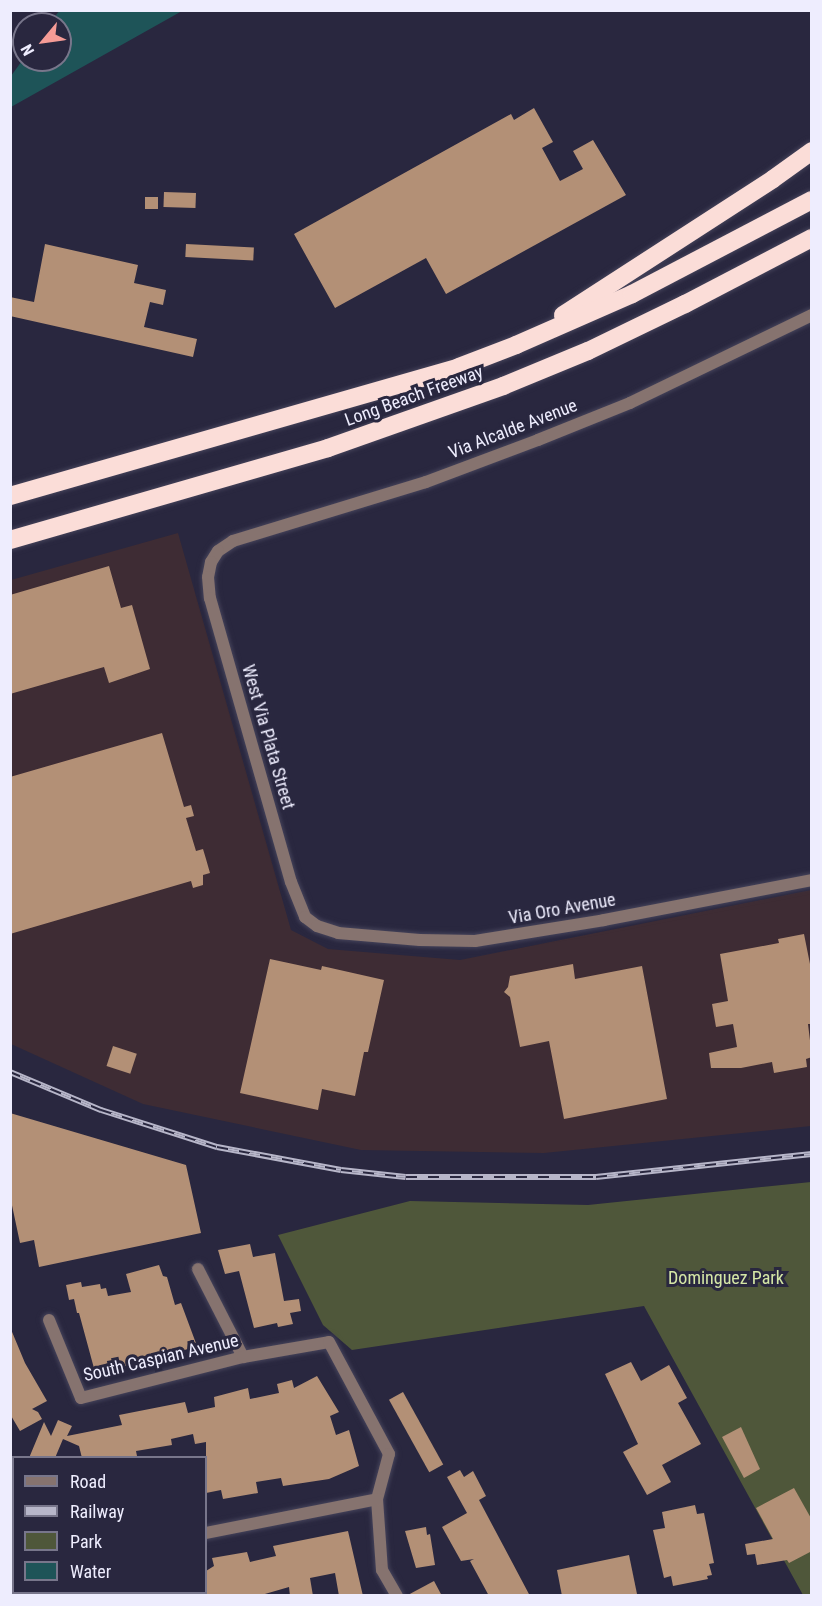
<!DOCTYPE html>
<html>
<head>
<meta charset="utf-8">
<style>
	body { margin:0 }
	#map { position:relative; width:822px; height:1606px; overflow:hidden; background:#29273f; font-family:"Roboto Condensed",sans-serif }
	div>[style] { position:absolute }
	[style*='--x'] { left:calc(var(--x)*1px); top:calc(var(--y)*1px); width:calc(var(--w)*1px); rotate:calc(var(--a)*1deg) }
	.industrial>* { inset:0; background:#3e2c34 }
	.green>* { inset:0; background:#4f573a }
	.water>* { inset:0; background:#1e5458 }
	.building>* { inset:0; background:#b39076; transform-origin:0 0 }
	.roads { filter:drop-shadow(0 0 2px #45435a) drop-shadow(0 0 2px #45435a) }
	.minor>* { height:12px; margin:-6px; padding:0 6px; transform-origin:6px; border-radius:6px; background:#86736f }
	.motorway>* { height:18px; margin:-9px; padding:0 9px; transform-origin:9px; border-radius:9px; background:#fbddd8 }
	.rail>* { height:6px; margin-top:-3px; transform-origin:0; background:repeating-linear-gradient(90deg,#29273f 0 11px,#b7b6c9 0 22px); box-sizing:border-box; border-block:2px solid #b7b6c9 }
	span { translate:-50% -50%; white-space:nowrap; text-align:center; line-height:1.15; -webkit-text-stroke:6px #29273f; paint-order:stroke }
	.street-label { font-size:18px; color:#eeedfe }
	.park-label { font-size:18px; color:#d5e7a6 }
	.frame { position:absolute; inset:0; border:12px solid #eeedfe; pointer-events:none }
	.legend { position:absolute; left:12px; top:1456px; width:195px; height:138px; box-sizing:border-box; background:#29273f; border:2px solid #78768b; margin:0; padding:8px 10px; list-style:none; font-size:18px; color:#eeedfe }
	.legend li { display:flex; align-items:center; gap:12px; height:30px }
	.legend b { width:30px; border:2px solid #78768b }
	.north { position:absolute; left:12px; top:12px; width:60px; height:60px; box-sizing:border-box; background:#29273f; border:2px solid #78768b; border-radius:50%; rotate:241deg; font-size:16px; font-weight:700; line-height:24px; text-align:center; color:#eeedfe }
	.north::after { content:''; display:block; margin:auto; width:21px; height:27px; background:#f59b96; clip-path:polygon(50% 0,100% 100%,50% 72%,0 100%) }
</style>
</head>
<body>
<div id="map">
	<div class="industrial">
		<i style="clip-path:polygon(178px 533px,291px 930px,328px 949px,460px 960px,811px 890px,811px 1126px,544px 1153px,361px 1150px,143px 1104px,11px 1044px,11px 580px)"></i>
	</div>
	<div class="green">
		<i style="clip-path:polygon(811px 1182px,811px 1595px,803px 1595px,644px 1306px,352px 1350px,323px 1325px,278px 1235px,410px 1201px,588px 1205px)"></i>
	</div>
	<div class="water">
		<i style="clip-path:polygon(60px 10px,182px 10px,182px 11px,11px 107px,11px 76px,24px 58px,60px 60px,60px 24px,49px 24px)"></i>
	</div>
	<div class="building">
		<i style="clip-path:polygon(534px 108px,553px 142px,542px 148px,560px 181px,583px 169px,573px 151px,593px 140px,626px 195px,446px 294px,426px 258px,335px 308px,294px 234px,511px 114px,514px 120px)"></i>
		<i style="left:164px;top:192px;width:32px;height:15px;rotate:2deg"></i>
		<i style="left:145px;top:197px;width:13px;height:12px"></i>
		<i style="clip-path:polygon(45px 244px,138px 265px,134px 283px,166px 290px,163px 305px,150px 302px,144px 327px,197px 339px,193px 357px,10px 316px,10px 297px,34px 302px)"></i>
		<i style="left:186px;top:244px;width:68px;height:13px;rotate:3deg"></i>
		<i style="clip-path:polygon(109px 566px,121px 608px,132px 605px,150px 669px,109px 683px,104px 667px,10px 694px,10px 595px)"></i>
		<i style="clip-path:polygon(162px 733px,184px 807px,191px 805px,194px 816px,186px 818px,196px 851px,203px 849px,206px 859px,210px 873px,203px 875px,203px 885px,193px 888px,191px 881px,10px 934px,10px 777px)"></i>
		<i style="clip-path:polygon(804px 934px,812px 974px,812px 1024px,808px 1024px,812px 1057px,806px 1059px,807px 1067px,774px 1073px,772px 1062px,741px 1068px,711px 1068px,709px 1053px,737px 1047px,733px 1024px,716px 1027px,712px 1004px,728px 1001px,720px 954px,779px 943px,778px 939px)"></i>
		<i style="clip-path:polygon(270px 959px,321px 970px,322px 966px,384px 980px,368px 1052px,364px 1052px,355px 1096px,322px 1089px,318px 1110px,240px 1093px)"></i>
		<i style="clip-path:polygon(573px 964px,575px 979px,642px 966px,667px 1099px,564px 1119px,549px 1041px,520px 1047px,510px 997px,504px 992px,508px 987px,510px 976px)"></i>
		<i style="left:113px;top:1046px;width:25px;height:21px;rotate:18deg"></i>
		<i style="clip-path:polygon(10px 1113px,186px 1165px,201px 1233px,39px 1267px,34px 1240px,20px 1243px,10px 1196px)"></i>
		<i style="clip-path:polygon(250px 1244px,253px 1257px,275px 1253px,284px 1301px,299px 1299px,301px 1311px,290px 1313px,293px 1324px,278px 1327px,277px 1323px,254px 1328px,239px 1271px,225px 1274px,218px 1250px)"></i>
		<i style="clip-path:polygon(159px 1265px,163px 1276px,167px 1277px,175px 1305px,181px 1303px,197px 1346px,166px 1356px,165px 1352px,131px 1365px,95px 1372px,79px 1313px,77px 1313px,74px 1299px,69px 1300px,66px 1285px,81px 1282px,82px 1287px,100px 1284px,101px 1289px,106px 1288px,108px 1296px,131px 1292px,126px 1274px)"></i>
		<i style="clip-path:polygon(10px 1327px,25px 1363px,47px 1401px,32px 1409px,38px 1412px,42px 1419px,20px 1431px,10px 1414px)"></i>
		<i style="clip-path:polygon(631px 1362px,641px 1381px,669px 1365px,687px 1398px,678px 1403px,701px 1444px,662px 1465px,671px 1482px,647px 1495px,623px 1452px,638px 1444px,605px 1374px)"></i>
		<i style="clip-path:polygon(317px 1376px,339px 1412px,330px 1416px,336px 1435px,349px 1430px,359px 1466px,329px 1479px,283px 1486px,281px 1478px,256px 1482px,258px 1493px,223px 1499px,221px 1490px,206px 1493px,206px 1442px,195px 1444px,193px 1434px,171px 1439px,172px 1445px,136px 1451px,137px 1456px,130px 1458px,82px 1458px,79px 1446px,63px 1439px,55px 1458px,29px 1458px,44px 1422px,51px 1436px,58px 1420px,72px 1426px,67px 1436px,122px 1425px,119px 1415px,185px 1402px,188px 1413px,215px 1407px,214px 1397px,248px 1388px,250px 1399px,279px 1393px,277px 1384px,292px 1380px,294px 1388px)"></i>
		<i style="left:403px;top:1392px;width:83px;height:16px;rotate:61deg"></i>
		<i style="clip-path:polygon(741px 1427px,760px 1469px,744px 1478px,722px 1437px)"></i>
		<i style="clip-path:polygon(460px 1470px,464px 1477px,473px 1471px,486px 1496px,479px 1500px,530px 1596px,489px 1596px,470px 1561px,474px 1559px,461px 1561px,442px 1527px,467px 1513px,447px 1477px)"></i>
		<i style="clip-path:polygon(794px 1488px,812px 1520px,812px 1551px,789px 1563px,787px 1560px,757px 1565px,755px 1554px,747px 1555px,745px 1544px,773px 1539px,756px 1508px)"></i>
		<i style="clip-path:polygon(695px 1505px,697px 1514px,704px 1513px,714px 1563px,709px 1564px,712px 1575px,707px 1576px,708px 1579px,673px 1586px,671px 1576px,664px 1578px,653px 1530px,665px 1528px,662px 1512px)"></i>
		<i style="clip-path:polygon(426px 1527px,427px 1535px,430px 1534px,435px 1565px,416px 1568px,405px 1531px)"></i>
		<i style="clip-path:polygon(348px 1531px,363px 1596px,339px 1596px,335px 1573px,310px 1578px,313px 1596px,290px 1596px,289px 1587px,258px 1596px,206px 1596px,206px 1571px,214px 1566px,212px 1558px,247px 1552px,250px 1562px,276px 1556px,273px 1546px)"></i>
		<i style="clip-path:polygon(629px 1555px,637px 1594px,562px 1596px,557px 1570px)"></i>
		<i style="clip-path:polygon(434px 1581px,442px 1596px,406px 1596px)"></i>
	</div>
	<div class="roads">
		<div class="minor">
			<i style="--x:812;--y:315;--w:202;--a:154.2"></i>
			<i style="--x:630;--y:403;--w:99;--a:158.1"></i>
			<i style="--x:538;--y:440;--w:120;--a:159.4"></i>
			<i style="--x:426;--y:482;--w:202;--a:163"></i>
			<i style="--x:233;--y:541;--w:18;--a:146"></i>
			<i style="--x:218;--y:551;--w:13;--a:122"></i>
			<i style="--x:211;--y:562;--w:15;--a:101"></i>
			<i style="--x:208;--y:577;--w:21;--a:85"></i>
			<i style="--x:210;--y:598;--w:295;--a:74.1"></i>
			<i style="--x:291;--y:882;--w:38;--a:68"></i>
			<i style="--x:305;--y:917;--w:15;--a:37"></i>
			<i style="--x:317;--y:926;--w:22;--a:18"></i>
			<i style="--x:338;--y:933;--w:82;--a:4.9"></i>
			<i style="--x:420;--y:940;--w:55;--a:1"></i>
			<i style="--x:475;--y:941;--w:131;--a:-9.2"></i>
			<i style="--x:604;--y:920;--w:212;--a:-10.9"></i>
			<i style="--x:198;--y:1269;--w:99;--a:62.9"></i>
			<i style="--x:49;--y:1320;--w:84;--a:67.7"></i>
			<i style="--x:81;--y:1398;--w:167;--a:-14.2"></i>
			<i style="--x:243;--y:1357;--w:87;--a:-9.9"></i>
			<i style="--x:329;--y:1342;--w:127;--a:61.8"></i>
			<i style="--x:389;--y:1454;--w:47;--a:104.9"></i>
			<i style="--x:377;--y:1499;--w:71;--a:86"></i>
			<i style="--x:382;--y:1570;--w:30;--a:60"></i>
			<i style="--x:206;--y:1533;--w:174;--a:-11.2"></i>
			<i style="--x:10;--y:1576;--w:6;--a:51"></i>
		</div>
		<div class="motorway">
			<i style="--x:563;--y:315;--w:250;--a:-32.9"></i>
			<i style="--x:773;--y:179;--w:48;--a:-35.7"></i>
			<i style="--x:10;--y:496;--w:467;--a:-16"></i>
			<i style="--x:459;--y:367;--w:61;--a:-21.1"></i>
			<i style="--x:516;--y:345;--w:127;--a:-23.7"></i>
			<i style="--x:632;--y:294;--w:203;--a:-27.6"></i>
			<i style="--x:10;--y:540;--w:331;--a:-16.1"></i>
			<i style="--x:328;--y:448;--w:186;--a:-19.5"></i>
			<i style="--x:503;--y:386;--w:92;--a:-22.4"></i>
			<i style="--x:588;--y:351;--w:108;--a:-25.9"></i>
			<i style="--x:685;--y:304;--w:143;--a:-27.5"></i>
		</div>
	</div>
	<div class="rail">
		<i style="--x:10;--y:1072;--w:99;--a:22.7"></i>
		<i style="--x:101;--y:1110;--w:122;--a:17.7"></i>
		<i style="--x:217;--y:1147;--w:126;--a:10.5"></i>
		<i style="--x:341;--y:1170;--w:65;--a:6.1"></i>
		<i style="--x:406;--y:1177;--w:190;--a:0"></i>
		<i style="--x:596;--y:1177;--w:217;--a:-6.1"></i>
	</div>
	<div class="street-label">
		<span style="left:414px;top:396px;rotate:-20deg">Long Beach Freeway</span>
		<span style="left:513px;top:429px;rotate:-21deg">Via Alcalde Avenue</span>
		<span style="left:268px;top:737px;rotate:74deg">West Via Plata Street</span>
		<span style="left:562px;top:909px;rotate:-10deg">Via Oro Avenue</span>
		<span style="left:161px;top:1358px;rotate:-13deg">South Caspian Avenue</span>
	</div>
	<div class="park-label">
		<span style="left:726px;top:1278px">Dominguez Park</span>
	</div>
	<div class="frame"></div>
	<ul class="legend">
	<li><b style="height:8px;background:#86736f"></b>Road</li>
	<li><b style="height:8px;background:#b7b6c9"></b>Railway</li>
	<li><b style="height:16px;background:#4f573a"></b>Park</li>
	<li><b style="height:16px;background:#1e5458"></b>Water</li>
	</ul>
	<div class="north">N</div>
</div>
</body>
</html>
